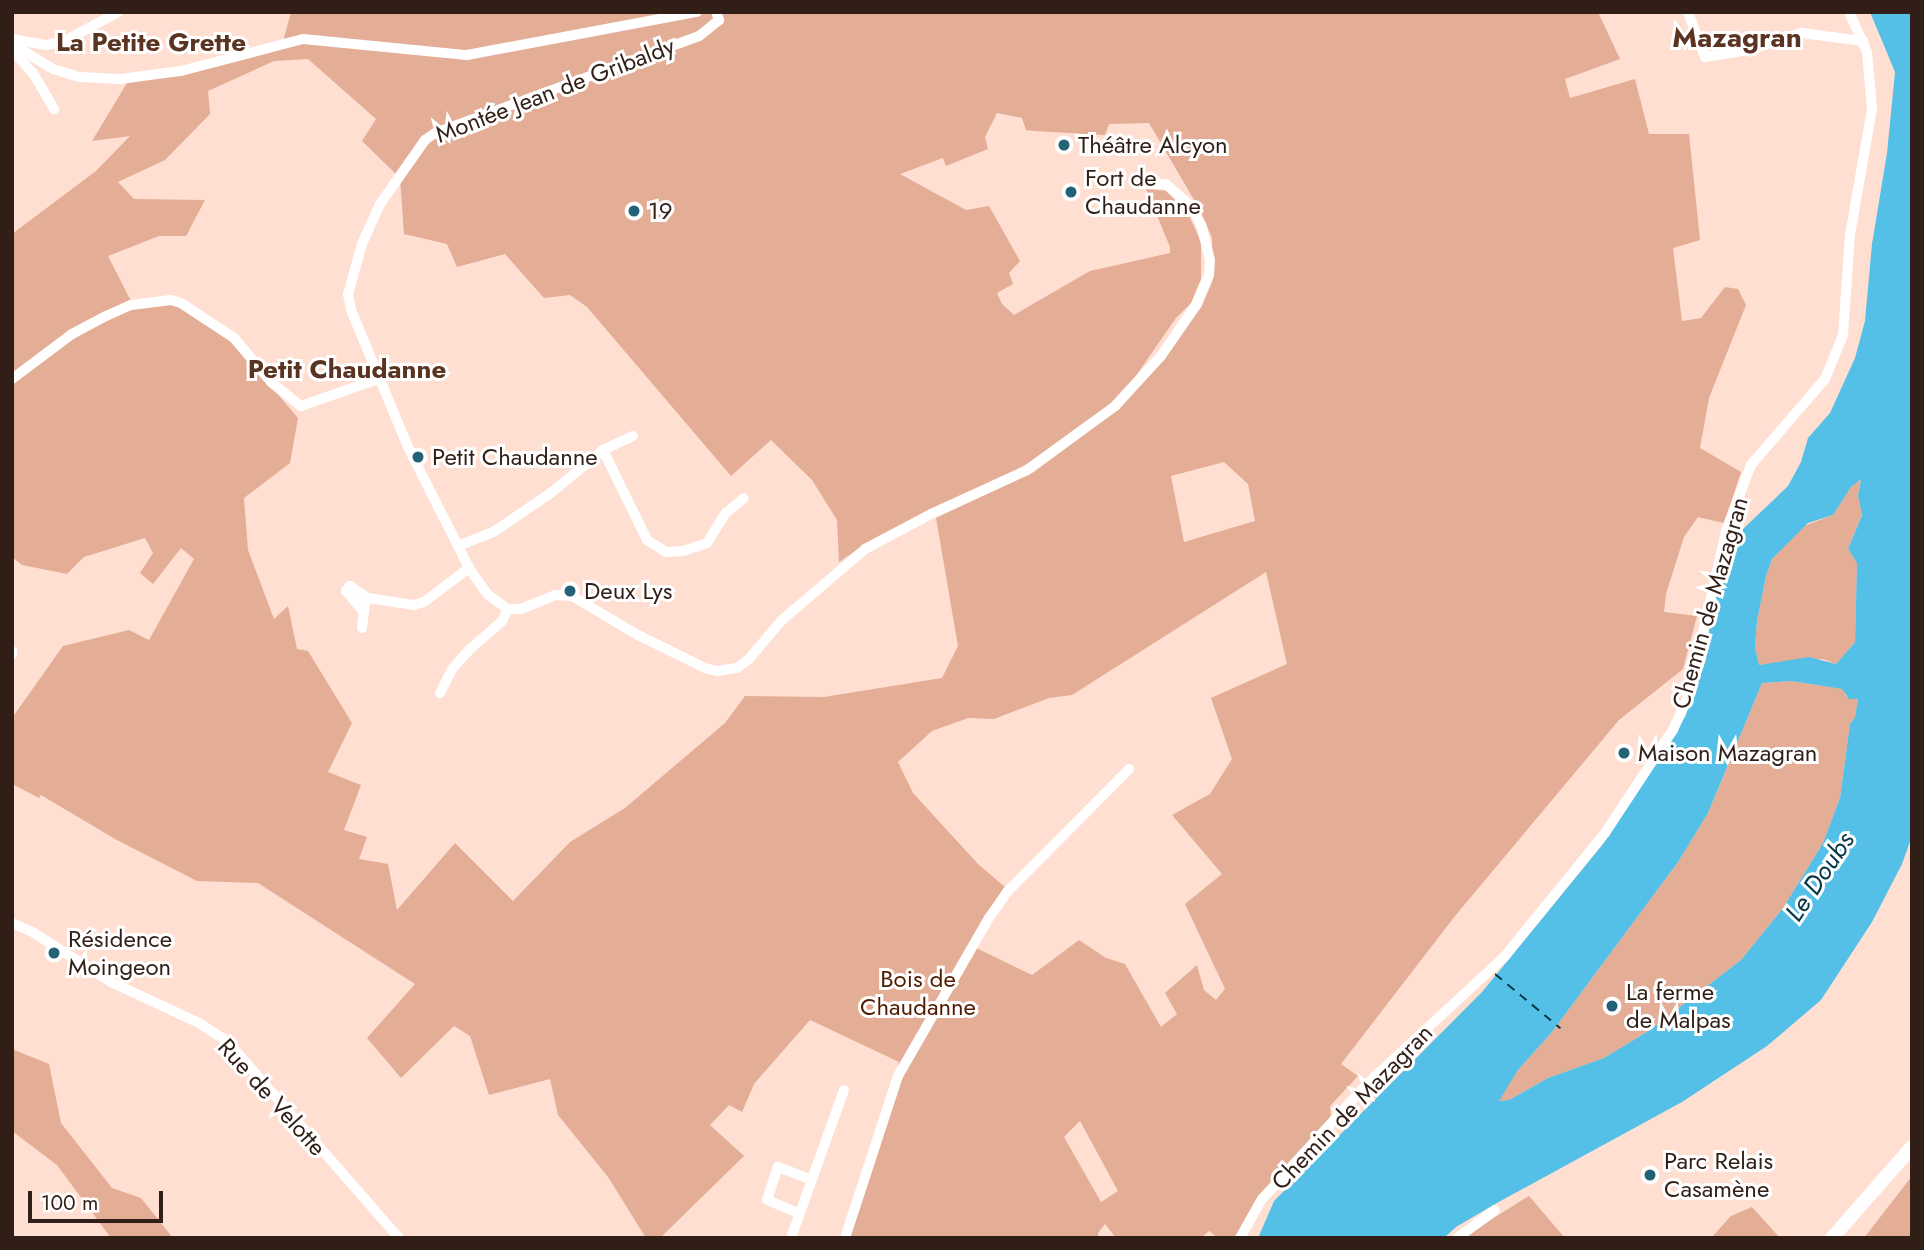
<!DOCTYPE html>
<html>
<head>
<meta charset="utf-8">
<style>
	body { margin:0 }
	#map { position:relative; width:1924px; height:1250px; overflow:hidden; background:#fedfd2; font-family:Jost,sans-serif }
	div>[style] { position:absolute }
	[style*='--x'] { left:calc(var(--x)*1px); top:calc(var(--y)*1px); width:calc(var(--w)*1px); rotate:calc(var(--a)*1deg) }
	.green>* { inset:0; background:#e3ad96 }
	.water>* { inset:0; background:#54c0e7 }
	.ferry>* { height:2px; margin-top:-1px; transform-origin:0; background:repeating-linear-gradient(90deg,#063848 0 9px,transparent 0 16px) }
	.minor>* { height:10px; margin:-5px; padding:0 5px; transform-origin:5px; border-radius:5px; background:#fff }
	.major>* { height:14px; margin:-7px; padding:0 7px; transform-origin:7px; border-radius:7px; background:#fff }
	.dots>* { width:19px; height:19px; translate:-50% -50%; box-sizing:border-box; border:4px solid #fff; border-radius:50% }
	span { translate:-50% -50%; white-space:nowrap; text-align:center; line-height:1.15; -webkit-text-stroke:6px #fff; paint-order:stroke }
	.street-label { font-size:24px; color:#311f17 }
	.poi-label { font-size:24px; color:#311f17 }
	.left { translate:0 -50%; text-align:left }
	.park-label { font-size:24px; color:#501c01 }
	.neighbourhood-label { font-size:26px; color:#5a3321; font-weight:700 }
	.water-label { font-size:26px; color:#063848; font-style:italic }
	.quarter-label { font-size:28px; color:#5a3321; font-weight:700 }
	.frame { position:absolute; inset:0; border:14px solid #311f17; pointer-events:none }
	.scale { position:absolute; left:28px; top:1191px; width:135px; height:32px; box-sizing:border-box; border:4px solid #311f17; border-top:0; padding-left:9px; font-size:21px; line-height:24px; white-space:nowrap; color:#311f17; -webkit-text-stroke:5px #fff; paint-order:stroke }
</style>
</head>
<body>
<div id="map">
	<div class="green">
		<i style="clip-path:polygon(evenodd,291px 12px,1598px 12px,1620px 59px,1565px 79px,1570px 98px,1635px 79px,1649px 134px,1689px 134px,1700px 240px,1673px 248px,1682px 321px,1701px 318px,1725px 287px,1738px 289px,1746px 305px,1709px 398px,1700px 448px,1741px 472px,1724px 523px,1698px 517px,1684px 537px,1666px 594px,1664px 612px,1697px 616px,1683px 669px,1619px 720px,1455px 916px,1341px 1064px,1358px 1076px,1330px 1106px,1331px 1116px,1235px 1238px,1218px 1238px,1209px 1231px,1201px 1238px,1116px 1238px,1105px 1224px,1098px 1233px,1099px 1238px,850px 1238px,880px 1147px,899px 1062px,810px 1020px,754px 1084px,742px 1112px,729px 1105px,710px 1125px,744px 1156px,660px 1238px,646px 1238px,608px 1177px,558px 1115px,550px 1079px,489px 1095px,470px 1036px,454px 1026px,401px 1078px,367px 1038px,415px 984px,258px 883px,197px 881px,115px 839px,41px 795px,39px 798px,12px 784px,12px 718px,63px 646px,129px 630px,149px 640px,194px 559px,181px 548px,153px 584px,140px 573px,153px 553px,145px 538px,84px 557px,67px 574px,22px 565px,12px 557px,12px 234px,96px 171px,130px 136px,92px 141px,127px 83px,281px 49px,291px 12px,308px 59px,376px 119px,362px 141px,400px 178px,404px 234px,447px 244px,457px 267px,505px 254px,544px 298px,570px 295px,587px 307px,731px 476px,771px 440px,812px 480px,837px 520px,839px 562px,867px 543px,1027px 470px,1115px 406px,1176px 318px,1191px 303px,1201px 279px,1201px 242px,1188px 213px,1166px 191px,1146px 189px,1170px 247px,1170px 253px,1090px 271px,1014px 315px,1002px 304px,997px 293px,1013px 284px,1009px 273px,1020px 261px,989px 206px,966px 210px,900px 174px,943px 158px,946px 166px,988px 149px,985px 137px,997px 113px,1022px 118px,1026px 130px,1034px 131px,1105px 135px,1109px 124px,1149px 123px,1200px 210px,1212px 238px,1213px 280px,1202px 306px,1164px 360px,1119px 409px,1034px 472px,936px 518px,958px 646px,942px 678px,824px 697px,745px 696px,725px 723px,625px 808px,570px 842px,513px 901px,455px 843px,397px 910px,388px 864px,359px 859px,367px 837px,344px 830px,361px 785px,328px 772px,352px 723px,308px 651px,297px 649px,288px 606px,274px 619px,248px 550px,244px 498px,290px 463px,298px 418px,235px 344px,175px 303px,135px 309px,108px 256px,159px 236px,186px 236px,205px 200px,134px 199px,118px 182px,165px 160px,210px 114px,208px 91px,274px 61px,308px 59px,291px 12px,1224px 462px,1248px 484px,1255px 521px,1184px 542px,1171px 476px,1224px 462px,291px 12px,1266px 572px,1287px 664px,1211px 698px,1232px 759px,1210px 794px,1172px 815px,1222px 874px,1185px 904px,1225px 989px,1216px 1000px,1204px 990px,1197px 965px,1165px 993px,1177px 1014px,1161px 1027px,1125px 964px,1106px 958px,1079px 940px,1032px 975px,970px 945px,1005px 887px,978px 864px,913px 793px,898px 762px,932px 731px,968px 718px,994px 719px,1049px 698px,1072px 695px,1266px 572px,291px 12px,1080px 1121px,1118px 1191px,1101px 1202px,1064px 1137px,1080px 1121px)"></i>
		<i style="clip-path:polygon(1861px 478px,1858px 496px,1862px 514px,1848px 549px,1857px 563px,1855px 642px,1836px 664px,1823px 659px,1759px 665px,1755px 647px,1757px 621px,1766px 576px,1772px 559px,1804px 526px,1833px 515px,1851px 487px)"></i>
		<i style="clip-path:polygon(1791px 681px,1843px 689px,1846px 696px,1858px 699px,1855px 717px,1850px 724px,1840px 798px,1823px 843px,1783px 908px,1741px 960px,1650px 1030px,1604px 1058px,1548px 1078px,1509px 1100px,1498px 1101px,1518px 1070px,1552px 1032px,1678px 862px,1708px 813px,1762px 683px)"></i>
		<i style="clip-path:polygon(12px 1049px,49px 1064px,61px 1123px,112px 1188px,141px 1198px,173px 1238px,111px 1238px,57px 1165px,12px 1131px)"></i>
		<i style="clip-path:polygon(1912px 1176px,1912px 1238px,1864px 1238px)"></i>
		<i style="clip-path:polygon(1529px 1196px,1565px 1238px,1465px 1238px,1492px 1219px)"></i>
		<i style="clip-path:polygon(1752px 1207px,1780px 1238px,1711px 1238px,1731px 1216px)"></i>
	</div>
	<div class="water">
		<i style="clip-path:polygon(evenodd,1870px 12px,1912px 12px,1912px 836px,1902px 864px,1872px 922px,1821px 1000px,1767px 1046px,1682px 1102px,1495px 1204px,1456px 1227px,1444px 1238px,1258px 1238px,1274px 1201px,1482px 992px,1603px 844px,1685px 717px,1706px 660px,1712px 602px,1742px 530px,1788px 486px,1801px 462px,1808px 438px,1830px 413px,1855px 358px,1865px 321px,1872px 244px,1887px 153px,1895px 72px,1870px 12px,1861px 479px,1858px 496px,1862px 515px,1848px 549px,1857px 563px,1855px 642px,1836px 664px,1809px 657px,1759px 665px,1755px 647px,1757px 621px,1766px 576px,1772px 559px,1808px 523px,1833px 515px,1851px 487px,1861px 479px,1870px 12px,1791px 681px,1842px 689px,1849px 699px,1858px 699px,1855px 717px,1850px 724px,1840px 798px,1823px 843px,1783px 908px,1741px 960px,1650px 1030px,1604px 1058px,1548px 1078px,1509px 1100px,1499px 1101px,1518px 1070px,1552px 1032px,1678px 862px,1708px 813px,1762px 683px,1791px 681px)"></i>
	</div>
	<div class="ferry">
		<i style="--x:1495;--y:974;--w:85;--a:39.7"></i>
	</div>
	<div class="minor">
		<i style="--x:716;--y:12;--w:9;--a:69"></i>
		<i style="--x:719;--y:20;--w:26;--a:141"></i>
		<i style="--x:699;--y:36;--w:281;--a:159.8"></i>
		<i style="--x:435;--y:133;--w:12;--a:145"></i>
		<i style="--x:425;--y:140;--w:78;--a:125.1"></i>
		<i style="--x:380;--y:204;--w:44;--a:114.2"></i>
		<i style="--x:362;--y:244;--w:52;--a:105.6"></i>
		<i style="--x:348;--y:294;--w:16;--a:79"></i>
		<i style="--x:351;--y:310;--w:148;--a:67.4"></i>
		<i style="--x:408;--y:447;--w:136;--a:63.2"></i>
		<i style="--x:469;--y:568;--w:32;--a:55"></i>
		<i style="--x:487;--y:594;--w:26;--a:36"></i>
		<i style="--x:508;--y:609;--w:13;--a:0"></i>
		<i style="--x:521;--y:609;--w:37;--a:-22"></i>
		<i style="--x:555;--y:595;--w:17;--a:3"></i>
		<i style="--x:572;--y:596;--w:77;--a:30.6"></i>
		<i style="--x:638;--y:635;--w:75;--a:26.2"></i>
		<i style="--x:705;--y:668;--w:12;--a:14"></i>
		<i style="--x:717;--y:671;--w:20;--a:-9"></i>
		<i style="--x:737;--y:668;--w:15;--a:-37"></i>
		<i style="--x:749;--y:659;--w:51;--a:-49.8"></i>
		<i style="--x:782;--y:620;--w:109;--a:-40.5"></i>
		<i style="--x:865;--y:549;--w:75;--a:-27.9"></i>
		<i style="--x:931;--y:514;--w:106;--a:-24.6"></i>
		<i style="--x:1027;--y:470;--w:109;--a:-36"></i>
		<i style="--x:1115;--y:406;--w:68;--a:-47.4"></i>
		<i style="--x:1161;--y:356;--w:62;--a:-55.5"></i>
		<i style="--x:1196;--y:305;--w:33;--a:-67"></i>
		<i style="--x:1209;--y:275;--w:15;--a:-86"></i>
		<i style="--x:1210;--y:260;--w:36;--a:-104"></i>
		<i style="--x:1201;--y:225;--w:21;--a:-118"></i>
		<i style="--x:1191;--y:206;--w:33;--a:-139"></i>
		<i style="--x:1166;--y:184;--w:23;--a:180"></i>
		<i style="--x:1688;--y:12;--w:48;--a:69.3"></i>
		<i style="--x:1705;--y:57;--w:44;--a:-9.2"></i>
		<i style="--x:1748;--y:50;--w:57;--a:-17.5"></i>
		<i style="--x:1802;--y:33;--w:62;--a:7.5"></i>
		<i style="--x:12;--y:39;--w:35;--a:10"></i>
		<i style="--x:46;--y:45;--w:17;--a:-10"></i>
		<i style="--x:63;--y:42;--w:63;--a:-28.6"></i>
		<i style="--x:12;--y:44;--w:48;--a:31.4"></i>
		<i style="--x:53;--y:69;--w:27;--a:17"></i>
		<i style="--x:79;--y:77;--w:41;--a:2.8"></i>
		<i style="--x:120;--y:79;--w:62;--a:-7.5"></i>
		<i style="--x:181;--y:71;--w:126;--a:-14.7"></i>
		<i style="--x:303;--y:39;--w:165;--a:5.6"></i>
		<i style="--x:467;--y:55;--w:234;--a:-10.6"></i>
		<i style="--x:12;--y:50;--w:31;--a:48"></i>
		<i style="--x:33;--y:73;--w:42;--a:59.7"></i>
		<i style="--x:12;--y:379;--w:75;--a:-36.9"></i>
		<i style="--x:72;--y:334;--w:38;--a:-28"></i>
		<i style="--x:106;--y:316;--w:27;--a:-24"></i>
		<i style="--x:131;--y:305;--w:40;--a:-7.1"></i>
		<i style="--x:171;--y:300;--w:10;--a:17"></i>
		<i style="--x:181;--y:303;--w:64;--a:33.4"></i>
		<i style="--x:234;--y:338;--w:57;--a:49.9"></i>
		<i style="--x:271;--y:382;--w:38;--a:39"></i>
		<i style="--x:301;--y:406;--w:85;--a:-19.3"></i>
		<i style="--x:603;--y:450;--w:100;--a:63.9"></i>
		<i style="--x:647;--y:540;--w:22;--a:32"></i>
		<i style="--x:666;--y:552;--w:17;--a:-3"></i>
		<i style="--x:683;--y:551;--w:25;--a:-18"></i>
		<i style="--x:707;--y:543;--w:36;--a:-58"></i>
		<i style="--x:726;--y:513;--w:23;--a:-40"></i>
		<i style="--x:458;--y:546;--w:40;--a:-22"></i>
		<i style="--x:495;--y:531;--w:69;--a:-34.4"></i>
		<i style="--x:552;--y:492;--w:66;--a:-39.5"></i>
		<i style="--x:603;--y:450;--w:33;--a:-25"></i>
		<i style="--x:362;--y:610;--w:25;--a:-130"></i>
		<i style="--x:346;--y:591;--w:6;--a:-51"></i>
		<i style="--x:350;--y:586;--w:22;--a:34"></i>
		<i style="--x:368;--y:598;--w:47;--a:8.7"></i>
		<i style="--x:414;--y:605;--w:10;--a:-17"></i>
		<i style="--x:424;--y:602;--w:56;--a:-37.1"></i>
		<i style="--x:362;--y:628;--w:24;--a:-83"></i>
		<i style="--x:12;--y:651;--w:4;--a:90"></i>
		<i style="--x:440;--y:693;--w:27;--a:-63"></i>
		<i style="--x:452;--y:669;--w:24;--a:-48"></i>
		<i style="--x:468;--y:651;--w:45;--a:-41.4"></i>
		<i style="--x:502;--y:621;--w:13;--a:-63"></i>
		<i style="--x:12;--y:923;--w:24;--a:24"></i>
		<i style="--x:34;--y:933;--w:91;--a:32.5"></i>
		<i style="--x:111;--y:982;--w:97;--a:25"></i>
		<i style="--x:199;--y:1023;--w:35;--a:33"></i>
		<i style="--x:228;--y:1042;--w:260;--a:48.9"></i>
		<i style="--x:798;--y:1213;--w:34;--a:-157"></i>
		<i style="--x:767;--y:1200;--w:35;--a:-72"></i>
		<i style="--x:778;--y:1167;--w:34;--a:21"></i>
		<i style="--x:791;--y:1238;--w:157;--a:-70.3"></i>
		<i style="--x:845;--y:1238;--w:170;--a:-71.9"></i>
		<i style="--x:898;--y:1076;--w:182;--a:-60.1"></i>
		<i style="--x:989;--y:918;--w:33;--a:-55"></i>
		<i style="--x:1008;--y:891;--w:172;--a:-45.2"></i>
		<i style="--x:1240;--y:1238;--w:45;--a:-60.6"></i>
		<i style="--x:1262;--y:1199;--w:156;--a:-47.6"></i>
		<i style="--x:1367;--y:1084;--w:188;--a:-42.8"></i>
		<i style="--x:1505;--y:956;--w:159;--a:-50.9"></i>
		<i style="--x:1605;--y:833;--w:123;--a:-56.6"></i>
		<i style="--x:1673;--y:730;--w:39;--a:-66"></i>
		<i style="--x:1689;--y:694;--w:167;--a:-77.2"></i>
		<i style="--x:1726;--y:531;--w:71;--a:-69.3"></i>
		<i style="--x:1751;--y:465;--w:113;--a:-49.3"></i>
		<i style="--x:1825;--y:379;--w:48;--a:-67.8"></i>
		<i style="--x:1843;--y:335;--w:100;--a:-86"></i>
		<i style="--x:1850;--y:235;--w:128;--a:-80.1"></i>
		<i style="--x:1872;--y:109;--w:57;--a:-95"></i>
		<i style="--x:1867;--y:52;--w:44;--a:-114.2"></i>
		<i style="--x:1457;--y:1238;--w:47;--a:-36.4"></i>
	</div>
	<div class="major">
		<i style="--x:1832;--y:1238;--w:121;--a:-48.7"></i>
	</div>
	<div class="dots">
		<i style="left:1064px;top:145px;background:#236177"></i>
		<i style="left:1071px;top:192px;background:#236177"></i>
		<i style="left:634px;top:211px;background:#236177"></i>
		<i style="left:418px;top:457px;background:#236177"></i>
		<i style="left:570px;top:591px;background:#236177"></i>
		<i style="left:1624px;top:753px;background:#236177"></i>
		<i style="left:54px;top:953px;background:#236177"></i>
		<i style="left:1612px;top:1006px;background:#236177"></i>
		<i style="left:1650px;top:1175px;background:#236177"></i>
	</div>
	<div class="street-label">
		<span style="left:555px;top:90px;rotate:-21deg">Montée Jean de Gribaldy</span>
		<span style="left:1710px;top:603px;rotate:-74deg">Chemin de Mazagran</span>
		<span style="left:272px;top:1097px;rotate:48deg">Rue de Velotte</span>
		<span style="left:1352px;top:1107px;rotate:-46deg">Chemin de Mazagran</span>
	</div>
	<div class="poi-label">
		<span class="left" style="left:1078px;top:145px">Théâtre Alcyon</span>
		<span class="left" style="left:1085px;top:192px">Fort de<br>Chaudanne</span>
		<span class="left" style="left:648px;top:211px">19</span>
		<span class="left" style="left:432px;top:457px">Petit Chaudanne</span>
		<span class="left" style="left:584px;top:591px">Deux Lys</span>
		<span class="left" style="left:1638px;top:753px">Maison Mazagran</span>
		<span class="left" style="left:68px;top:953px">Résidence<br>Moingeon</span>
		<span class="left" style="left:1626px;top:1006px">La ferme<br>de Malpas</span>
		<span class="left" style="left:1664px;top:1175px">Parc Relais<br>Casamène</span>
	</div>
	<div class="park-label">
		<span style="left:918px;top:993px">Bois de<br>Chaudanne</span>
	</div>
	<div class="neighbourhood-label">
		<span style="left:151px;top:43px">La Petite Grette</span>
		<span style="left:347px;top:370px">Petit Chaudanne</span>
	</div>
	<div class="water-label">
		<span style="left:1820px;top:877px;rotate:-56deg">Le Doubs</span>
	</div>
	<div class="quarter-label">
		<span style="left:1737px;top:38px">Mazagran</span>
	</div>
	<div class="frame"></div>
	<div class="scale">100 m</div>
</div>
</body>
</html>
